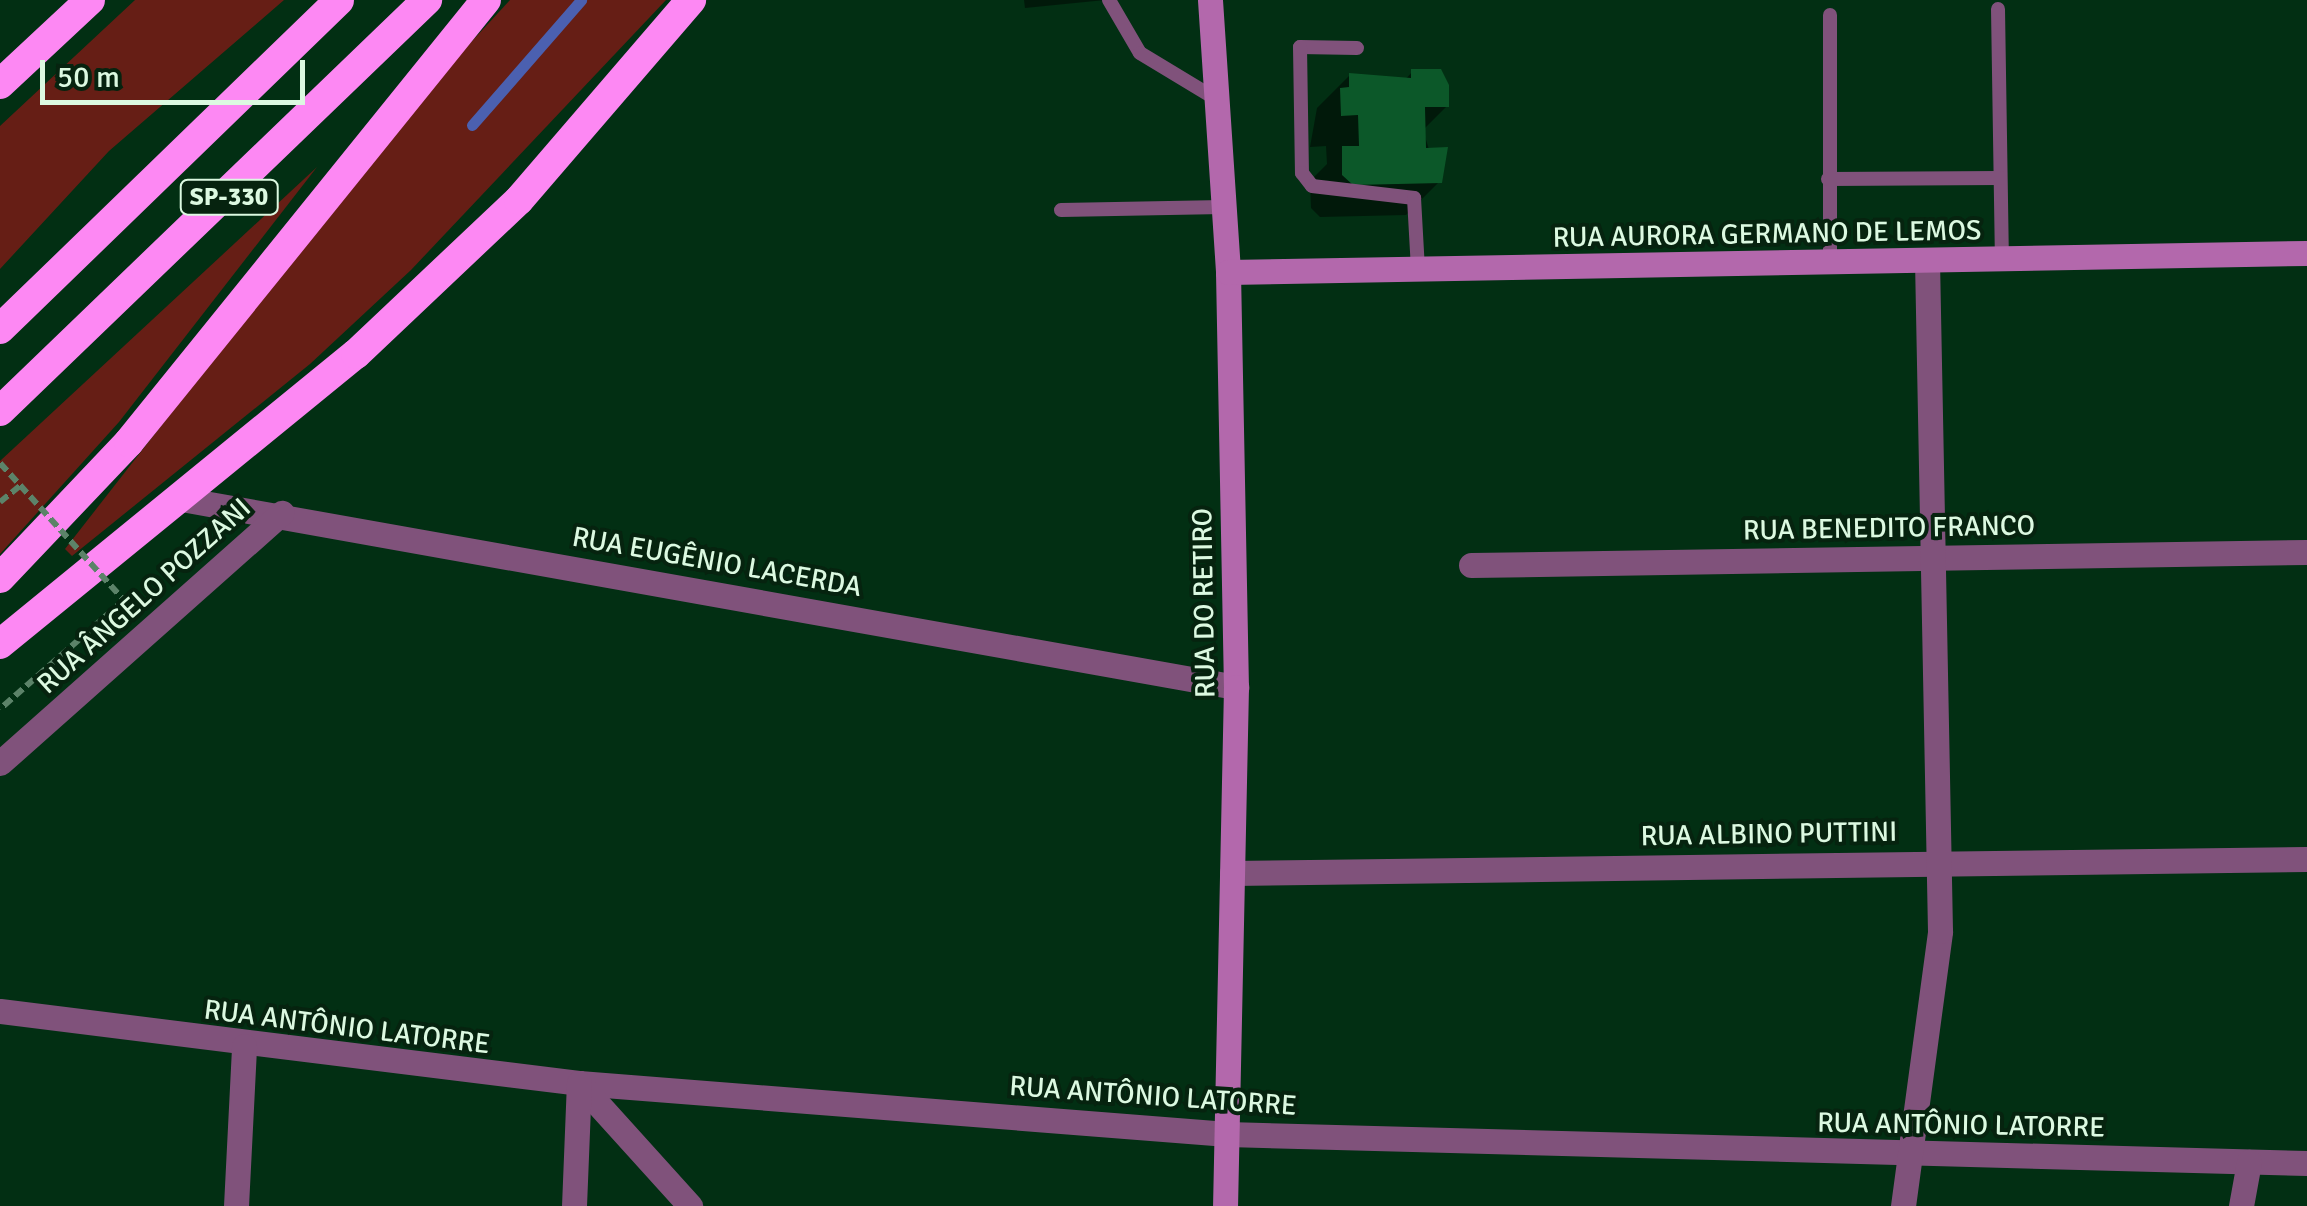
<!DOCTYPE html>
<html>
<head>
<meta charset="utf-8">
<style>
	body { margin:0 }
	#map { position:relative; width:2307px; height:1206px; overflow:hidden; background:#022f13; font-family:Signika,sans-serif }
	div>[style] { position:absolute }
	[style*='--x'] { left:calc(var(--x)*1px); top:calc(var(--y)*1px); width:calc(var(--w)*1px); rotate:calc(var(--a)*1deg) }
	.green>* { inset:0; background:#661e15 }
	.shadow>* { inset:0; background:#0007 }
	.stream>* { height:11px; margin:-5.5px; padding:0 5.5px; transform-origin:5.5px; border-radius:5.5px; background:#4b60b0 }
	.building>* { inset:0; background:#0c5829 }
	.path>* { height:6px; margin-top:-3px; transform-origin:0; background:repeating-linear-gradient(90deg,#5c8369 0 10px,transparent 0 15px) }
	.lane>* { height:14px; margin:-7px; padding:0 7px; transform-origin:7px; border-radius:7px; background:#80527b }
	.street>* { height:25px; margin:-12.5px; padding:0 12.5px; transform-origin:12.5px; border-radius:12.5px; background:#80527b }
	.secondary>* { height:25px; margin:-12.5px; padding:0 12.5px; transform-origin:12.5px; border-radius:12.5px; background:#b368ac }
	.highway>* { height:30px; margin:-15px; padding:0 15px; transform-origin:15px; border-radius:15px; background:#fd88f3 }
	.path-bridge>* { height:6px; margin-top:-3px; transform-origin:0; background:repeating-linear-gradient(90deg,#5c8369 0 10px,transparent 0 15px) }
	span { translate:-50% -50%; white-space:nowrap; text-align:center; line-height:1.15; -webkit-text-stroke:8px #06230f; paint-order:stroke }
	.shield-label span { padding:2px 8px; background:#06230f; border:2px solid; border-radius:8px; -webkit-text-stroke-width:0 }
	.shield-label { font-size:25px; color:#dcf9e1; font-weight:700 }
	.street-label { font-size:28px; color:#dcf9e1 }
	.scale { position:absolute; left:40px; top:60px; width:265px; height:45px; box-sizing:border-box; border:5px solid #dcf9e1; border-top:0; padding-left:12px; font-size:30px; line-height:35px; white-space:nowrap; color:#dcf9e1; -webkit-text-stroke:8px #06230f; paint-order:stroke }
</style>
</head>
<body>
<div id="map">
	<div class="green">
		<i style="clip-path:polygon(135px 0,284px 0,109px 151px,0 269px,0 126px)"></i>
		<i style="clip-path:polygon(510px 0,666px 0,411px 270px,310px 364px,72px 556px,65px 549px,403px 116px)"></i>
		<i style="clip-path:polygon(317px 167px,119px 422px,0 554px,0 461px)"></i>
	</div>
	<div class="shadow">
		<i style="clip-path:polygon(1024px 0,1105px 0,1025px 8px)"></i>
		<i style="clip-path:polygon(1412px 72px,1447px 106px,1423px 130px,1439px 182px,1406px 215px,1320px 217px,1311px 208px,1310px 181px,1327px 164px,1326px 146px,1310px 147px,1317px 108px,1350px 75px,1405px 80px)"></i>
	</div>
	<div class="stream">
		<i style="--x:472;--y:125;--w:166;--a:-48.9"></i>
	</div>
	<div class="building">
		<i style="clip-path:polygon(1411px 69px,1441px 69px,1449px 85px,1449px 107px,1425px 107px,1426px 148px,1448px 147px,1442px 183px,1353px 185px,1342px 175px,1342px 146px,1359px 146px,1358px 115px,1341px 116px,1340px 88px,1349px 87px,1349px 73px,1411px 78px)"></i>
	</div>
	<div class="path">
		<i style="--x:0;--y:502;--w:27;--a:-39"></i>
	</div>
	<div class="lane">
		<i style="--x:1109;--y:0;--w:61;--a:59.7"></i>
		<i style="--x:1140;--y:53;--w:89;--a:31.2"></i>
		<i style="--x:1998;--y:9;--w:251;--a:89.1"></i>
		<i style="--x:1830;--y:15;--w:248;--a:90"></i>
		<i style="--x:1357;--y:48;--w:57;--a:-179"></i>
		<i style="--x:1300;--y:47;--w:126;--a:89.1"></i>
		<i style="--x:1302;--y:173;--w:16;--a:52"></i>
		<i style="--x:1312;--y:186;--w:103;--a:6.7"></i>
		<i style="--x:1414;--y:198;--w:71;--a:86.8"></i>
		<i style="--x:1828;--y:179;--w:172;--a:-0.3"></i>
		<i style="--x:1061;--y:210;--w:162;--a:-1.1"></i>
	</div>
	<div class="street">
		<i style="--x:187;--y:500;--w:1066;--a:10.11"></i>
		<i style="--x:1471;--y:565;--w:836;--a:-0.89"></i>
		<i style="--x:0;--y:763;--w:377;--a:-41.6"></i>
		<i style="--x:1232;--y:873;--w:1075;--a:-0.75"></i>
		<i style="--x:0;--y:1011;--w:583;--a:7.09"></i>
		<i style="--x:579;--y:1083;--w:650;--a:4.5"></i>
		<i style="--x:1227;--y:1134;--w:1080;--a:1.54"></i>
		<i style="--x:579;--y:1083;--w:166;--a:47.9"></i>
		<i style="--x:236;--y:1206;--w:160;--a:-87.1"></i>
		<i style="--x:574;--y:1206;--w:123;--a:-87.7"></i>
		<i style="--x:1903;--y:1206;--w:277;--a:-82.3"></i>
		<i style="--x:1940;--y:931;--w:669;--a:-91.11"></i>
		<i style="--x:2241;--y:1206;--w:45;--a:-79.7"></i>
	</div>
	<div class="secondary">
		<i style="--x:1210;--y:0;--w:273;--a:86.2"></i>
		<i style="--x:1228;--y:272;--w:415;--a:88.9"></i>
		<i style="--x:1236;--y:687;--w:519;--a:91.21"></i>
		<i style="--x:1228;--y:272;--w:1079;--a:-1.01"></i>
	</div>
	<div class="highway">
		<i style="--x:0;--y:84;--w:123;--a:-43"></i>
		<i style="--x:0;--y:329;--w:472;--a:-44.1"></i>
		<i style="--x:0;--y:411;--w:593;--a:-43.91"></i>
		<i style="--x:0;--y:578;--w:187;--a:-46.5"></i>
		<i style="--x:129;--y:442;--w:568;--a:-51.07"></i>
		<i style="--x:0;--y:644;--w:459;--a:-39.2"></i>
		<i style="--x:356;--y:354;--w:224;--a:-43.4"></i>
		<i style="--x:519;--y:200;--w:264;--a:-49.3"></i>
	</div>
	<div class="path-bridge">
		<i style="--x:0;--y:463;--w:185;--a:47.9"></i>
		<i style="--x:124;--y:600;--w:165;--a:138.7"></i>
	</div>
	<div class="shield-label">
		<span style="left:229px;top:197px">SP-330</span>
	</div>
	<div class="street-label">
		<span style="left:1767px;top:234px;rotate:-1deg">RUA AURORA GERMANO DE LEMOS</span>
		<span style="left:1889px;top:528px;rotate:-1deg">RUA BENEDITO FRANCO</span>
		<span style="left:717px;top:562px;rotate:10deg">RUA EUGÊNIO LACERDA</span>
		<span style="left:144px;top:596px;rotate:-42deg">RUA ÂNGELO POZZANI</span>
		<span style="left:1204px;top:603px;rotate:-91deg">RUA DO RETIRO</span>
		<span style="left:1769px;top:834px;rotate:-1deg">RUA ALBINO PUTTINI</span>
		<span style="left:347px;top:1027px;rotate:7deg">RUA ANTÔNIO LATORRE</span>
		<span style="left:1153px;top:1096px;rotate:4deg">RUA ANTÔNIO LATORRE</span>
		<span style="left:1961px;top:1125px;rotate:1deg">RUA ANTÔNIO LATORRE</span>
	</div>
	<div class="scale">50 m</div>
</div>
</body>
</html>
